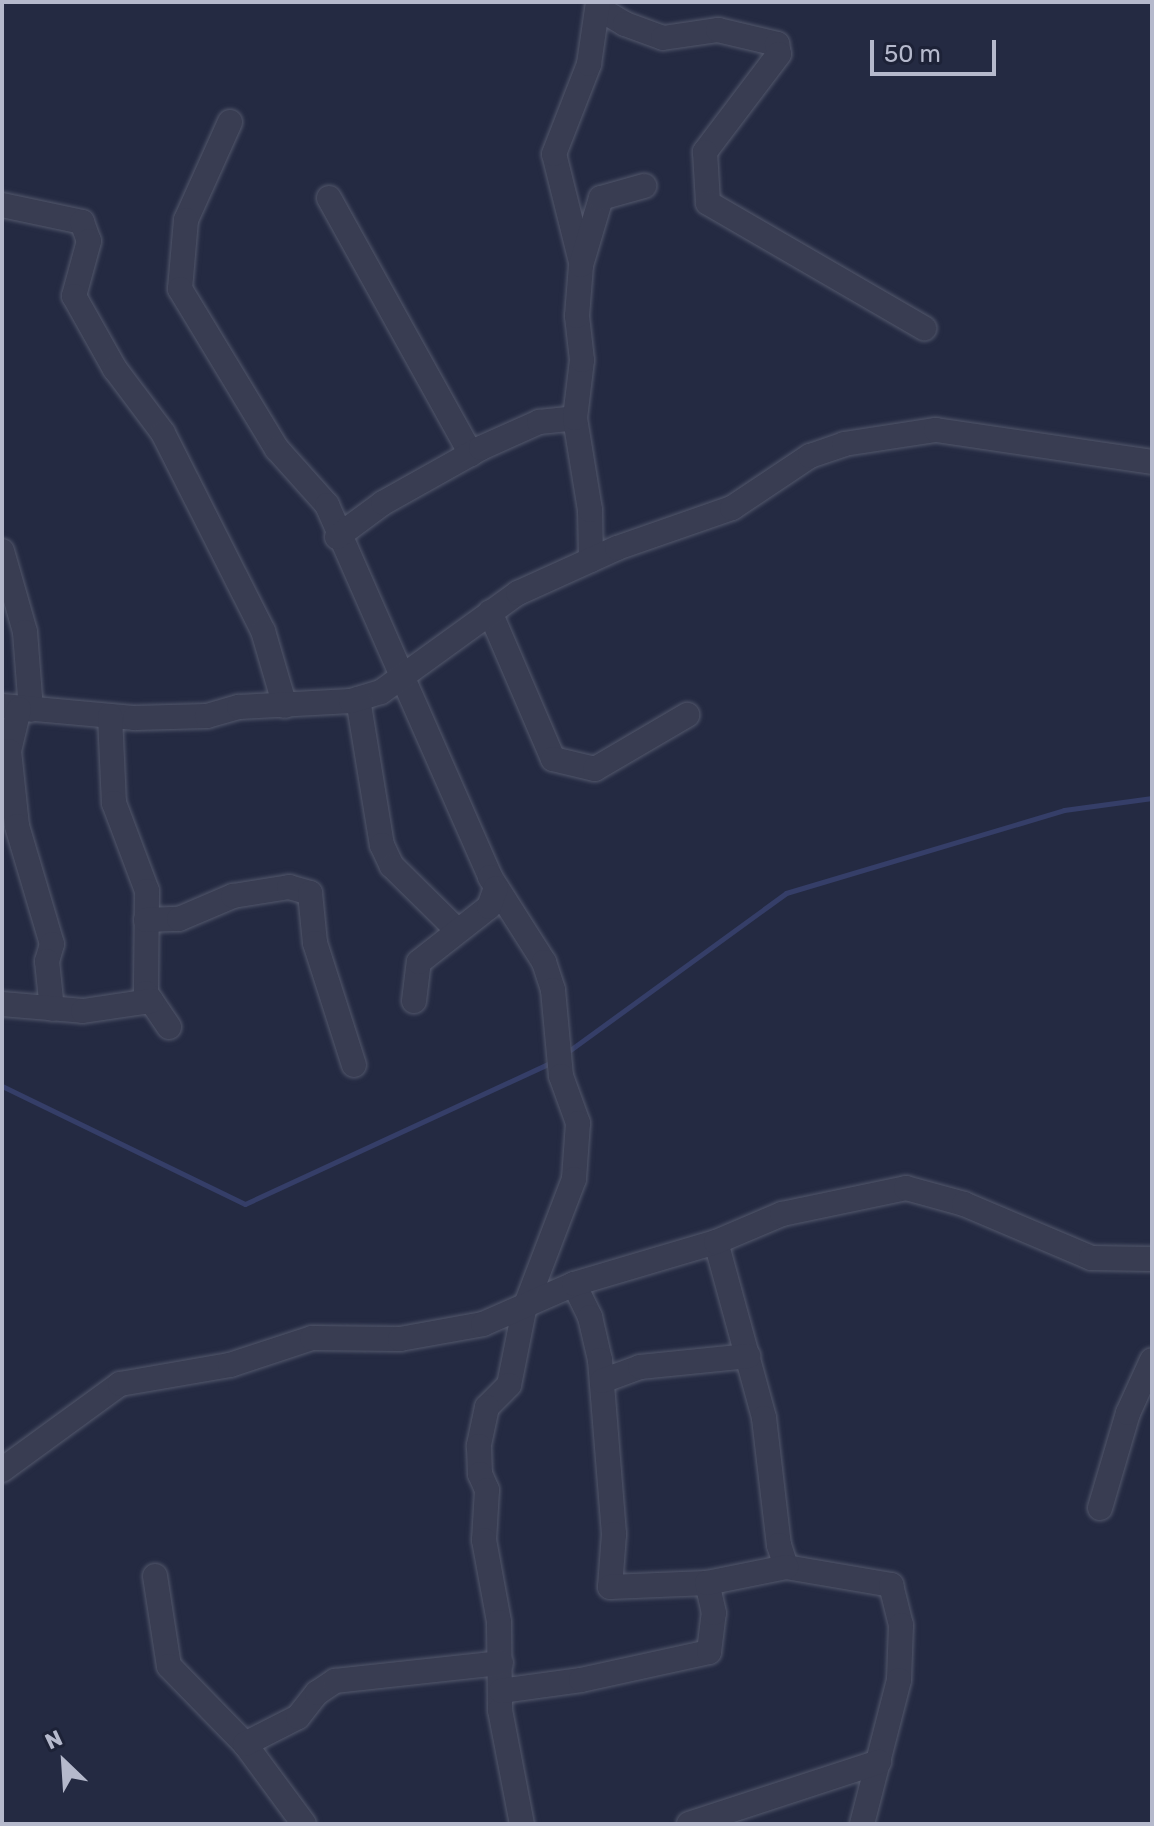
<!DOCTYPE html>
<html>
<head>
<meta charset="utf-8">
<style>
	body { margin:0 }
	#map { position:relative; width:1154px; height:1826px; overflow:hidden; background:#242a42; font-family:Rubik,sans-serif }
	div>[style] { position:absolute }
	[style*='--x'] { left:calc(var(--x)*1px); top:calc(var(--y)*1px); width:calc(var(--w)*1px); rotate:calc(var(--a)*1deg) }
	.stream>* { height:5px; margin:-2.5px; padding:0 2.5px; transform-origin:2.5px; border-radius:2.5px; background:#353e68 }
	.roads { filter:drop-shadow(0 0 2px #53586c) drop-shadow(0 0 2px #53586c) }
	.minor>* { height:24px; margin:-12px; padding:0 12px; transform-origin:12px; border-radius:12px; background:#393d52 }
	span { translate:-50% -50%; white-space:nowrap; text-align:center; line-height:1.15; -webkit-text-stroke:6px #1d2237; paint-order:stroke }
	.frame { position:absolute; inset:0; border:4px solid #b5b9cc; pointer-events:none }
	.north { position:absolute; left:24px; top:1722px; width:80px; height:80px; -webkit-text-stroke:6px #1d2237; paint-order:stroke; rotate:335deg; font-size:22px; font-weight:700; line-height:32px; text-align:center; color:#b5b9cc }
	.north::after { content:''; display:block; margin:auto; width:28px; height:36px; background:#b5b9cc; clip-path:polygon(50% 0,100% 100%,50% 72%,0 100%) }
	.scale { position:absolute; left:870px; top:40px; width:126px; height:36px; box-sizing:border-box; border:4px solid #b5b9cc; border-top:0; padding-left:10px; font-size:24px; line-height:28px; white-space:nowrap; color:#b5b9cc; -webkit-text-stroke:6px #1d2237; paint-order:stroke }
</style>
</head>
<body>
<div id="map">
	<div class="stream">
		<i style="--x:566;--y:1053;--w:272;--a:-36"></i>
		<i style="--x:786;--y:893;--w:290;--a:-16.6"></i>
		<i style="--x:1064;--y:810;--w:89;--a:-7.8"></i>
		<i style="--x:2;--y:1086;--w:270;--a:25.9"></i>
		<i style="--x:245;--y:1204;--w:340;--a:-24.8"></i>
	</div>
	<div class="roads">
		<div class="minor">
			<i style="--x:599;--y:2;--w:12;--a:59"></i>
			<i style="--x:605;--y:12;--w:23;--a:31"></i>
			<i style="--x:625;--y:24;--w:40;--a:20.2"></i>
			<i style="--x:663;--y:38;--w:56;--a:-8.3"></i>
			<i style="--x:718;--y:30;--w:61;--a:13.3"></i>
			<i style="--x:777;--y:44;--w:10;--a:79"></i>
			<i style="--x:779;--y:54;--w:123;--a:127.1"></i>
			<i style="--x:705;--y:152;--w:51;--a:86.6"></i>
			<i style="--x:708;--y:203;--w:250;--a:30.1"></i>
			<i style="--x:230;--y:122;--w:107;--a:114.2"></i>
			<i style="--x:186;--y:220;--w:69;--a:95"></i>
			<i style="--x:180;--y:289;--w:187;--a:58.8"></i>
			<i style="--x:277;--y:449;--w:75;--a:48.2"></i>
			<i style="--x:327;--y:505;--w:406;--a:66.3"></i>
			<i style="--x:490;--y:877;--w:101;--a:57.6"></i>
			<i style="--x:544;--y:962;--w:29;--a:72"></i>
			<i style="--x:553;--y:990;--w:86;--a:84.7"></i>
			<i style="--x:561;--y:1076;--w:50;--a:70.1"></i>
			<i style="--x:578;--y:1123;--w:56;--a:94.1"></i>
			<i style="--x:574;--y:1179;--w:140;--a:110.9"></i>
			<i style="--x:524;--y:1310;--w:76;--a:101.3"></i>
			<i style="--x:509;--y:1385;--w:31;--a:135"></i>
			<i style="--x:487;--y:1407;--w:40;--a:102"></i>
			<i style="--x:479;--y:1446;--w:28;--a:88"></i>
			<i style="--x:480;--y:1474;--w:17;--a:66"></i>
			<i style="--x:487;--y:1490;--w:50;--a:93.4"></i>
			<i style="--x:484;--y:1540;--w:83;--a:79.6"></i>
			<i style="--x:499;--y:1622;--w:88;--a:89.3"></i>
			<i style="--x:500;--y:1710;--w:116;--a:79.1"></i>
			<i style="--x:329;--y:198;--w:293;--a:61"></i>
			<i style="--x:2;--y:205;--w:82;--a:12"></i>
			<i style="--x:82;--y:222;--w:20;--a:70"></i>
			<i style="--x:89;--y:241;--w:57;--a:105.3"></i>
			<i style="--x:74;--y:296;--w:84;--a:60.7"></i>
			<i style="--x:115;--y:369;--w:80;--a:53.1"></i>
			<i style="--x:163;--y:433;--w:222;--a:63.2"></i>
			<i style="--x:263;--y:631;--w:78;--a:73.7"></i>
			<i style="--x:581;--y:262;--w:111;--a:-104"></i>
			<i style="--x:554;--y:154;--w:97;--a:-68.7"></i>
			<i style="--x:589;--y:64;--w:63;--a:-81.7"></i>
			<i style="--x:337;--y:537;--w:57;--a:-36.5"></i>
			<i style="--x:383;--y:503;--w:112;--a:-29.3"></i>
			<i style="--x:481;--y:448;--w:64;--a:-24.1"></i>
			<i style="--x:539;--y:422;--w:36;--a:-6"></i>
			<i style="--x:2;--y:551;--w:84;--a:74.1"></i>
			<i style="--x:25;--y:632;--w:78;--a:85.6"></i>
			<i style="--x:591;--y:560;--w:50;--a:-91.1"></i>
			<i style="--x:590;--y:510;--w:93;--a:-99.3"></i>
			<i style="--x:575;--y:418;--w:58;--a:-83.1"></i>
			<i style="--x:582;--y:360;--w:44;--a:-96.5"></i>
			<i style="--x:577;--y:316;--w:51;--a:-85.5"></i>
			<i style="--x:581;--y:265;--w:70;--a:-73.4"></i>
			<i style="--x:601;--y:198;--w:45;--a:-15.6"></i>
			<i style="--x:490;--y:612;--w:160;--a:66.8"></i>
			<i style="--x:553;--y:759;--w:43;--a:13.4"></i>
			<i style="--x:595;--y:769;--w:107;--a:-30.4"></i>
			<i style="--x:358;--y:699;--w:148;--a:80.7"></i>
			<i style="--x:382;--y:845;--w:23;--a:65"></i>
			<i style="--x:392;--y:866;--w:91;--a:44.6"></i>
			<i style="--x:2;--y:706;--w:134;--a:5.2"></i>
			<i style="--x:135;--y:718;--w:72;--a:-1.6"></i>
			<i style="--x:207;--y:716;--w:33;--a:-16"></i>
			<i style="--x:239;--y:707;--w:112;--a:-3.1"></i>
			<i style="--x:351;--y:701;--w:31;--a:-17"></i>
			<i style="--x:381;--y:692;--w:169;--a:-35.9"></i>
			<i style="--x:518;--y:593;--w:109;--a:-24.4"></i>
			<i style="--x:617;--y:548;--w:122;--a:-19.2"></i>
			<i style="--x:732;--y:508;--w:94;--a:-33.7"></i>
			<i style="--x:810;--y:456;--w:36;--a:-19"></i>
			<i style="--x:844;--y:444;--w:93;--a:-8.7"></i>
			<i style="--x:936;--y:430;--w:218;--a:8.4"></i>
			<i style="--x:19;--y:709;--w:43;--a:103.4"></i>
			<i style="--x:9;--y:751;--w:75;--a:83.9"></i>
			<i style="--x:17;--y:826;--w:123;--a:73.5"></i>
			<i style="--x:52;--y:944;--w:18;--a:106"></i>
			<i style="--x:47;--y:961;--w:48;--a:84.1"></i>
			<i style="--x:110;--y:716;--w:87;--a:87.4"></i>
			<i style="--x:114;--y:803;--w:94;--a:69.4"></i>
			<i style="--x:147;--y:891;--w:102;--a:90.6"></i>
			<i style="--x:146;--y:993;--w:41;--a:55.9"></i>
			<i style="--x:146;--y:920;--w:33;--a:-2"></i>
			<i style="--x:179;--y:919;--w:59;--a:-23.1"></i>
			<i style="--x:233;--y:896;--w:57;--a:-9.1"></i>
			<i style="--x:289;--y:887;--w:22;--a:16"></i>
			<i style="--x:310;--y:893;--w:50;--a:84.3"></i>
			<i style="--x:315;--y:943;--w:128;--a:72.3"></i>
			<i style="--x:414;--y:1001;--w:39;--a:-83"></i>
			<i style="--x:419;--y:962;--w:89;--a:-38.2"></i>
			<i style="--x:489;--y:907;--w:20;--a:-70"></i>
			<i style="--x:2;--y:1004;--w:81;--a:4.9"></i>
			<i style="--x:83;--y:1011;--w:69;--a:-8.4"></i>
			<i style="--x:716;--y:1242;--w:182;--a:74.7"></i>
			<i style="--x:764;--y:1418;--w:128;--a:83.3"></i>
			<i style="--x:779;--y:1545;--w:23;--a:72"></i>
			<i style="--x:786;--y:1567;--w:107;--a:9.7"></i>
			<i style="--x:891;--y:1585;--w:41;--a:76"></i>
			<i style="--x:901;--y:1625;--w:55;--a:92.1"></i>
			<i style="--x:899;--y:1680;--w:149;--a:104.4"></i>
			<i style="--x:574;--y:1284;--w:37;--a:64"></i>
			<i style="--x:590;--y:1317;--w:44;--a:76.9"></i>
			<i style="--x:600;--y:1360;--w:175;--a:85.4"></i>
			<i style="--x:614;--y:1534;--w:53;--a:94.3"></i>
			<i style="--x:610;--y:1587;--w:97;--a:-2.4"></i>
			<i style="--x:602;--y:1381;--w:40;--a:-20.2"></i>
			<i style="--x:640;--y:1367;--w:109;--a:-5.8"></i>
			<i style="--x:2;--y:1470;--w:146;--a:-36.1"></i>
			<i style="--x:120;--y:1384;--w:112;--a:-9.8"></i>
			<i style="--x:230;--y:1365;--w:86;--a:-18.2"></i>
			<i style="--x:312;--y:1338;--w:88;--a:0.7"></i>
			<i style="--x:400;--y:1339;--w:84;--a:-10.2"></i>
			<i style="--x:483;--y:1324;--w:99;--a:-23.7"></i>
			<i style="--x:574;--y:1284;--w:148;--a:-16.5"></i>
			<i style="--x:716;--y:1242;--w:72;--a:-23"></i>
			<i style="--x:782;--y:1214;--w:127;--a:-11.8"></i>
			<i style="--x:906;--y:1188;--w:60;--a:15.4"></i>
			<i style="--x:964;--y:1204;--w:138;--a:23"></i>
			<i style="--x:1091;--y:1258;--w:61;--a:0.9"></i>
			<i style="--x:1100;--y:1508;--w:99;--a:-73.6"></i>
			<i style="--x:1128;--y:1413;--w:58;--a:-65.6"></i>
			<i style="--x:155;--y:1576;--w:91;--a:81.2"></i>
			<i style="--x:169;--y:1666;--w:109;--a:45.7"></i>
			<i style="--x:245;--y:1744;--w:99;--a:53.6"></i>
			<i style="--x:501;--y:1691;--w:81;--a:-7.8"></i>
			<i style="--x:581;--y:1680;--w:131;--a:-12.3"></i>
			<i style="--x:709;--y:1652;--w:39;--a:-83"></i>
			<i style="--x:714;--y:1613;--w:31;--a:-103"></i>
			<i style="--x:707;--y:1583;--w:81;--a:-11.4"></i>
			<i style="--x:245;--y:1744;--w:59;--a:-27"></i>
			<i style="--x:298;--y:1717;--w:31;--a:-52"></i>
			<i style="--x:317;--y:1693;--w:22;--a:-34"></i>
			<i style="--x:335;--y:1681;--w:167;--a:-6.2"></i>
			<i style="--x:689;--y:1824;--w:200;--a:-18.1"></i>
		</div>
	</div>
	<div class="frame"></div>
	<div class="north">N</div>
	<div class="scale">50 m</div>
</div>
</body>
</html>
